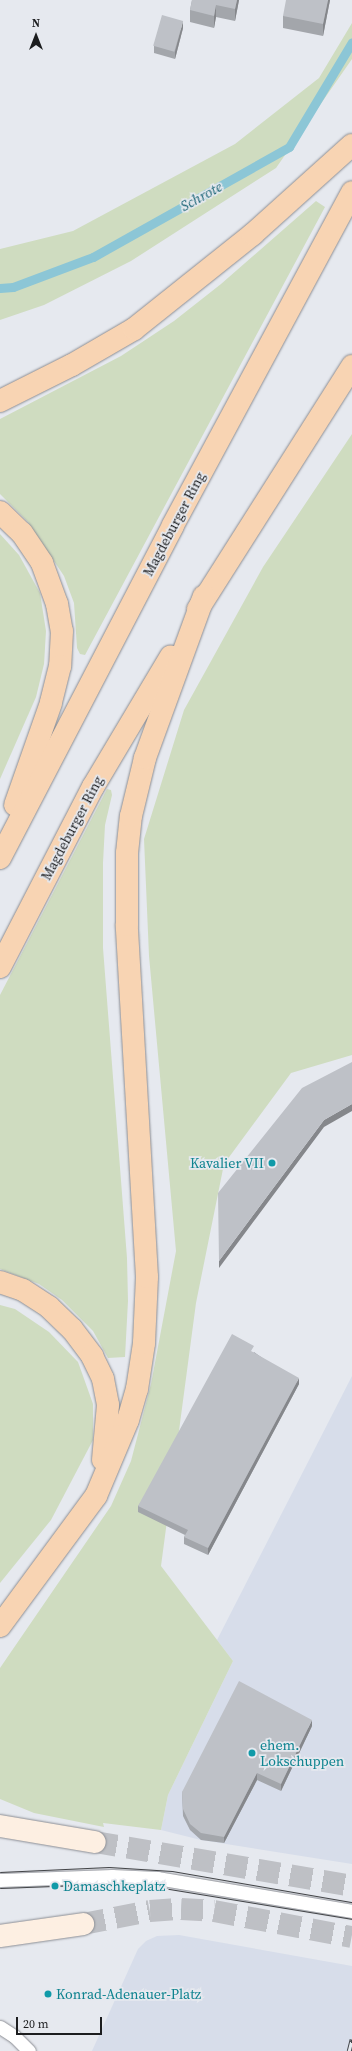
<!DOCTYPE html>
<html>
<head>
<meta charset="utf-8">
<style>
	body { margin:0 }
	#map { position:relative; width:352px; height:2051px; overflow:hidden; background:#e6e9ef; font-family:"Source Serif 4",serif }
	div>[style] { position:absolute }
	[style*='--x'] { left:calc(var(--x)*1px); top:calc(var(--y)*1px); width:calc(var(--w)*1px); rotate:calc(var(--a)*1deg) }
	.built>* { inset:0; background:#d7ddea }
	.green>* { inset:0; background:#cfdcc0 }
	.stream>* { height:9px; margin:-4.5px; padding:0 4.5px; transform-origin:4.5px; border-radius:4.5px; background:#8cc6d6 }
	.secondary-tunnel>* { height:22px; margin-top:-11px; transform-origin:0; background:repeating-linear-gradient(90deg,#bec0c5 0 22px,transparent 0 33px) }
	.roads { filter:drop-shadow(0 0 1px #8c8e94) drop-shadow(0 0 1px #8c8e94) }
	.service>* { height:13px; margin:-6.5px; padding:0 6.5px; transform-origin:6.5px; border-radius:6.5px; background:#fff }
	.secondary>* { height:22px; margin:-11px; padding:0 11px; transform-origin:11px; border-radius:11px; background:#fdefe2 }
	.trunk>* { height:22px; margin:-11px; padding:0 11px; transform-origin:11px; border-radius:11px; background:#f8d4b3 }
	.tram>* { height:1px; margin:-0.5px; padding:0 0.5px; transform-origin:0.5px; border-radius:0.5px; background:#434548 }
	.rail>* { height:4.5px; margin-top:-2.25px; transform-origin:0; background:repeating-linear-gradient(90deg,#e6e9ef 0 9px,#434548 0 18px); box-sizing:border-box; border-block:1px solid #434548 }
	.wall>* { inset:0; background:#a3a6ab }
	.shaded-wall>* { inset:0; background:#85878b }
	.building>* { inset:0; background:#bec1c7; transform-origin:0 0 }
	.dots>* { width:11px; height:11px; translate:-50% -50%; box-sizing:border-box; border:2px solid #e6e9ef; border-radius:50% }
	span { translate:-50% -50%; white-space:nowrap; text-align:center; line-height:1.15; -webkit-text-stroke:3.5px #e6e9ef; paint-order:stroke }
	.street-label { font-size:14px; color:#1c1d1f }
	.culture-label { font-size:14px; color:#0d838f }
	.right { translate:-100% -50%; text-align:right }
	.left { translate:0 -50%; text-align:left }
	.water-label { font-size:15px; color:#136072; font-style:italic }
	.north { position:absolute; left:16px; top:16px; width:40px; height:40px; -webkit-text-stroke:3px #e6e9ef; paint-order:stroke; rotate:0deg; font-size:11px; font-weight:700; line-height:16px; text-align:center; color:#1c1d1f }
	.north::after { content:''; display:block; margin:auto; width:14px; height:18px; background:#1c1d1f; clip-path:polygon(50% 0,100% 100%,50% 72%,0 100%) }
	.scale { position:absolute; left:16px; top:2017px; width:86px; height:18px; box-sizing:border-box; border:2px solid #1c1d1f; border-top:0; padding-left:5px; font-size:12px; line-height:14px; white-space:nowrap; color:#1c1d1f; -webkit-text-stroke:3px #e6e9ef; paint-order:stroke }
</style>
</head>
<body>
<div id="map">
	<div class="built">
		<i style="clip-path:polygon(352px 1376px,352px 1864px,201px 1840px,161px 1830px,168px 1795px,233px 1661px,217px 1640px)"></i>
		<i style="clip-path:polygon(179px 1935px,352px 1966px,352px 2051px,92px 2051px,138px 1949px,146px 1941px,157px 1936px)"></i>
	</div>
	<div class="green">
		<i style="clip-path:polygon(352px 23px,352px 59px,276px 168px,131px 261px,44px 305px,0 320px,0 249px,73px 231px,235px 144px,319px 78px)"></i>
		<i style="clip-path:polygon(316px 201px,325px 207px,85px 655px,80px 654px,77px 648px,74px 603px,64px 576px,28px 522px,0 494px,0 419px,121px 356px,174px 321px,221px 284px)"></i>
		<i style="clip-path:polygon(352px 434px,352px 1055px,291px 1073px,224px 1164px,196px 1303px,161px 1566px,233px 1661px,168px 1795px,161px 1830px,103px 1823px,104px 1827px,34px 1813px,0 1799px,0 1668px,111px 1506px,131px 1461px,151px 1384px,176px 1251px,149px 956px,144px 839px,184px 710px,263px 567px)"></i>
		<i style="clip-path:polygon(0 534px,19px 555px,40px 593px,46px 631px,44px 664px,36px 697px,0 779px)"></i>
		<i style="clip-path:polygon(107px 789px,111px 790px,112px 795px,105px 825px,103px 863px,103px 948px,127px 1258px,128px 1301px,125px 1357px,108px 1358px,93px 1331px,62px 1300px,39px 1284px,0 1269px,0 995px)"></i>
		<i style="clip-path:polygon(0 1305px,15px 1309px,49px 1332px,78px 1362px,93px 1404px,93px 1440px,51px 1520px,0 1583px)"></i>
	</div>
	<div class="stream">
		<i style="--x:0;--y:288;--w:13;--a:-4"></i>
		<i style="--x:13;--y:287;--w:85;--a:-20.6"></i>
		<i style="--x:93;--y:257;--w:225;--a:-29.3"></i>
		<i style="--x:289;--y:147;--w:122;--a:-59"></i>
	</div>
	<div class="secondary-tunnel">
		<i style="--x:95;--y:1842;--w:261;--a:9.7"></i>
		<i style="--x:83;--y:1924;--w:68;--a:-11"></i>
		<i style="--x:150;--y:1911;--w:31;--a:-4"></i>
		<i style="--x:181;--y:1909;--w:33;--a:3"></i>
		<i style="--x:214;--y:1911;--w:140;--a:10.7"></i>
	</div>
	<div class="roads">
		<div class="service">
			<i style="--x:0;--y:1880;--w:112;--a:-2"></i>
			<i style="--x:112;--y:1876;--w:45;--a:2.5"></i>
			<i style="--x:157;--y:1878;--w:198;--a:9.6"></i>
			<i style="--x:0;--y:2027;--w:17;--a:33"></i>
			<i style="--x:14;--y:2036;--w:21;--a:45"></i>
		</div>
		<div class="secondary">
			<i style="--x:0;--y:1826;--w:96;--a:9.6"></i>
			<i style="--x:0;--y:1936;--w:84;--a:-8.2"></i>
		</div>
		<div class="trunk">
			<i style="--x:0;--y:401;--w:80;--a:-26.6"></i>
			<i style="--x:72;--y:365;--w:72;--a:-30.1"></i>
			<i style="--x:134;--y:329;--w:152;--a:-38.6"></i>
			<i style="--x:253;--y:234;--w:133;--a:-42"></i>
			<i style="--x:0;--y:512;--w:30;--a:44"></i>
			<i style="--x:22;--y:533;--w:36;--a:56"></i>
			<i style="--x:42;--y:563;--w:44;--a:69.9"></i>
			<i style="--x:57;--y:604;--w:27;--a:80"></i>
			<i style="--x:62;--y:631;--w:35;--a:93"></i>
			<i style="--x:60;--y:666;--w:38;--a:104"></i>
			<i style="--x:51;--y:703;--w:108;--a:109.4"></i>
			<i style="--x:198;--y:609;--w:288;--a:-57.6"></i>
			<i style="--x:0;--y:858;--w:375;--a:-62.5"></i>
			<i style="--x:173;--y:525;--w:378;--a:-61.7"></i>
			<i style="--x:0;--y:967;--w:203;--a:-62.7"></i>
			<i style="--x:93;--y:787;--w:152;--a:-59.2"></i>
			<i style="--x:0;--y:1282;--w:24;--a:19"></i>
			<i style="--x:23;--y:1290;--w:31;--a:33"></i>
			<i style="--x:49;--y:1307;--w:32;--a:44"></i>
			<i style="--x:72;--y:1329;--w:34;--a:53"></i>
			<i style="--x:92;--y:1356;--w:25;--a:64"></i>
			<i style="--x:103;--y:1379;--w:26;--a:79"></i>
			<i style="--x:108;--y:1405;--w:55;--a:95.2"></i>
			<i style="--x:0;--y:1626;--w:162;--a:-53.6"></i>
			<i style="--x:96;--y:1496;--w:82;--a:-67.2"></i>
			<i style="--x:128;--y:1420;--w:32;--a:-74"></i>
			<i style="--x:137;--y:1389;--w:47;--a:-81.3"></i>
			<i style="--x:144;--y:1343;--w:66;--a:-87.4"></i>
			<i style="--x:147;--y:1277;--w:353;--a:-93.3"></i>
			<i style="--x:127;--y:925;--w:72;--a:-90"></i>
			<i style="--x:127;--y:853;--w:37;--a:-84"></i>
			<i style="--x:131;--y:816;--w:60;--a:-76.4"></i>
			<i style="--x:145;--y:758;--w:172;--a:-70"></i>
		</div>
	</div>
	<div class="tram">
		<i style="--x:0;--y:1872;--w:109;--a:-2.6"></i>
		<i style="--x:109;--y:1867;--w:63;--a:3.6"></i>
		<i style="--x:172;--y:1871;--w:183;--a:9.8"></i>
		<i style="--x:0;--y:1888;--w:106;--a:-2.2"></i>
		<i style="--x:106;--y:1884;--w:51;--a:3.4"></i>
		<i style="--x:157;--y:1887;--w:198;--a:9.3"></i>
	</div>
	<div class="rail">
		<i style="--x:349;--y:2051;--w:12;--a:-76"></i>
	</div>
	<div class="wall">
		<i style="clip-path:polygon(192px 0,239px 0,235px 21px,216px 17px,214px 28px,190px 22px,190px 10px)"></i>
		<i style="clip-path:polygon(330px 0,323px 36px,283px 28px,283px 16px)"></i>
		<i style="clip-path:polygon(183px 28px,175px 59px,154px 53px,154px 46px)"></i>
		<i style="clip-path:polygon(254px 1352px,299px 1384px,208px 1555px,184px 1544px,184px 1537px,185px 1535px,138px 1512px,138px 1506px)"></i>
		<i style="clip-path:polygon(312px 1726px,281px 1791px,257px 1780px,224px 1843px,201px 1840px,190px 1830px,183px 1816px,182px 1792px)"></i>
	</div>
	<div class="shaded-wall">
		<i style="clip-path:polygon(237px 0,239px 0,235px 21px,235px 9px)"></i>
		<i style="clip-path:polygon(328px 0,330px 0,323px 36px,323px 24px)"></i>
		<i style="clip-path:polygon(216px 5px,216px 17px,214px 28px,214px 16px)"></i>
		<i style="clip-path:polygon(183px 21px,183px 28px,175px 59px,175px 52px)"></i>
		<i style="clip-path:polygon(352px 1104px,352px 1111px,324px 1127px,219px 1268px,219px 1261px,324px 1120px)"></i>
		<i style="clip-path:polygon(299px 1378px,299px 1384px,208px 1555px,208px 1548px)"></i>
		<i style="clip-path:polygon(312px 1720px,312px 1726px,281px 1791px,281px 1784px)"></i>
		<i style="clip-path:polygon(257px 1773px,257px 1780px,224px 1843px,224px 1837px)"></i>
	</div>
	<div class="building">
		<i style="clip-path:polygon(192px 0,237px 0,235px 9px,216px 5px,214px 16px,190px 10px)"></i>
		<i style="clip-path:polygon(286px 0,328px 0,323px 24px,283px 16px)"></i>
		<i style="left:162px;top:15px;width:22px;height:32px;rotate:16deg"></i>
		<i style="clip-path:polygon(352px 1062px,352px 1104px,324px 1120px,219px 1261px,218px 1193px,302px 1088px)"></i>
		<i style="clip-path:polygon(232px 1334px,254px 1346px,251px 1351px,299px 1378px,208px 1548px,184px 1537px,188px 1530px,138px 1506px)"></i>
		<i style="clip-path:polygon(239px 1681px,312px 1720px,281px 1784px,257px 1773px,224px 1837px,201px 1833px,190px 1824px,183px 1809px,182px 1792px)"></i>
	</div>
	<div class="dots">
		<i style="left:272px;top:1163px;background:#0f9aa8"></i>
		<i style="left:252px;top:1753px;background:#0f9aa8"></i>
		<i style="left:55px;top:1886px;background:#0f9aa8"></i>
		<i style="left:48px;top:1994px;background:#0f9aa8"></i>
	</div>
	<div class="street-label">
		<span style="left:174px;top:524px;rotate:-62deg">Magdeburger Ring</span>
		<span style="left:72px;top:828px;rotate:-62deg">Magdeburger Ring</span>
	</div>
	<div class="culture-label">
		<span class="right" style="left:264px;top:1163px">Kavalier VII</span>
		<span class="left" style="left:260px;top:1753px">ehem.<br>Lokschuppen</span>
		<span class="left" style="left:63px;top:1886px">Damaschkeplatz</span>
		<span class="left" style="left:56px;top:1994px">Konrad-Adenauer-Platz</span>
	</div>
	<div class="water-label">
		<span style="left:201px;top:196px;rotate:-29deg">Schrote</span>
	</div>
	<div class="north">N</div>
	<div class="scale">20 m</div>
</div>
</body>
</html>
